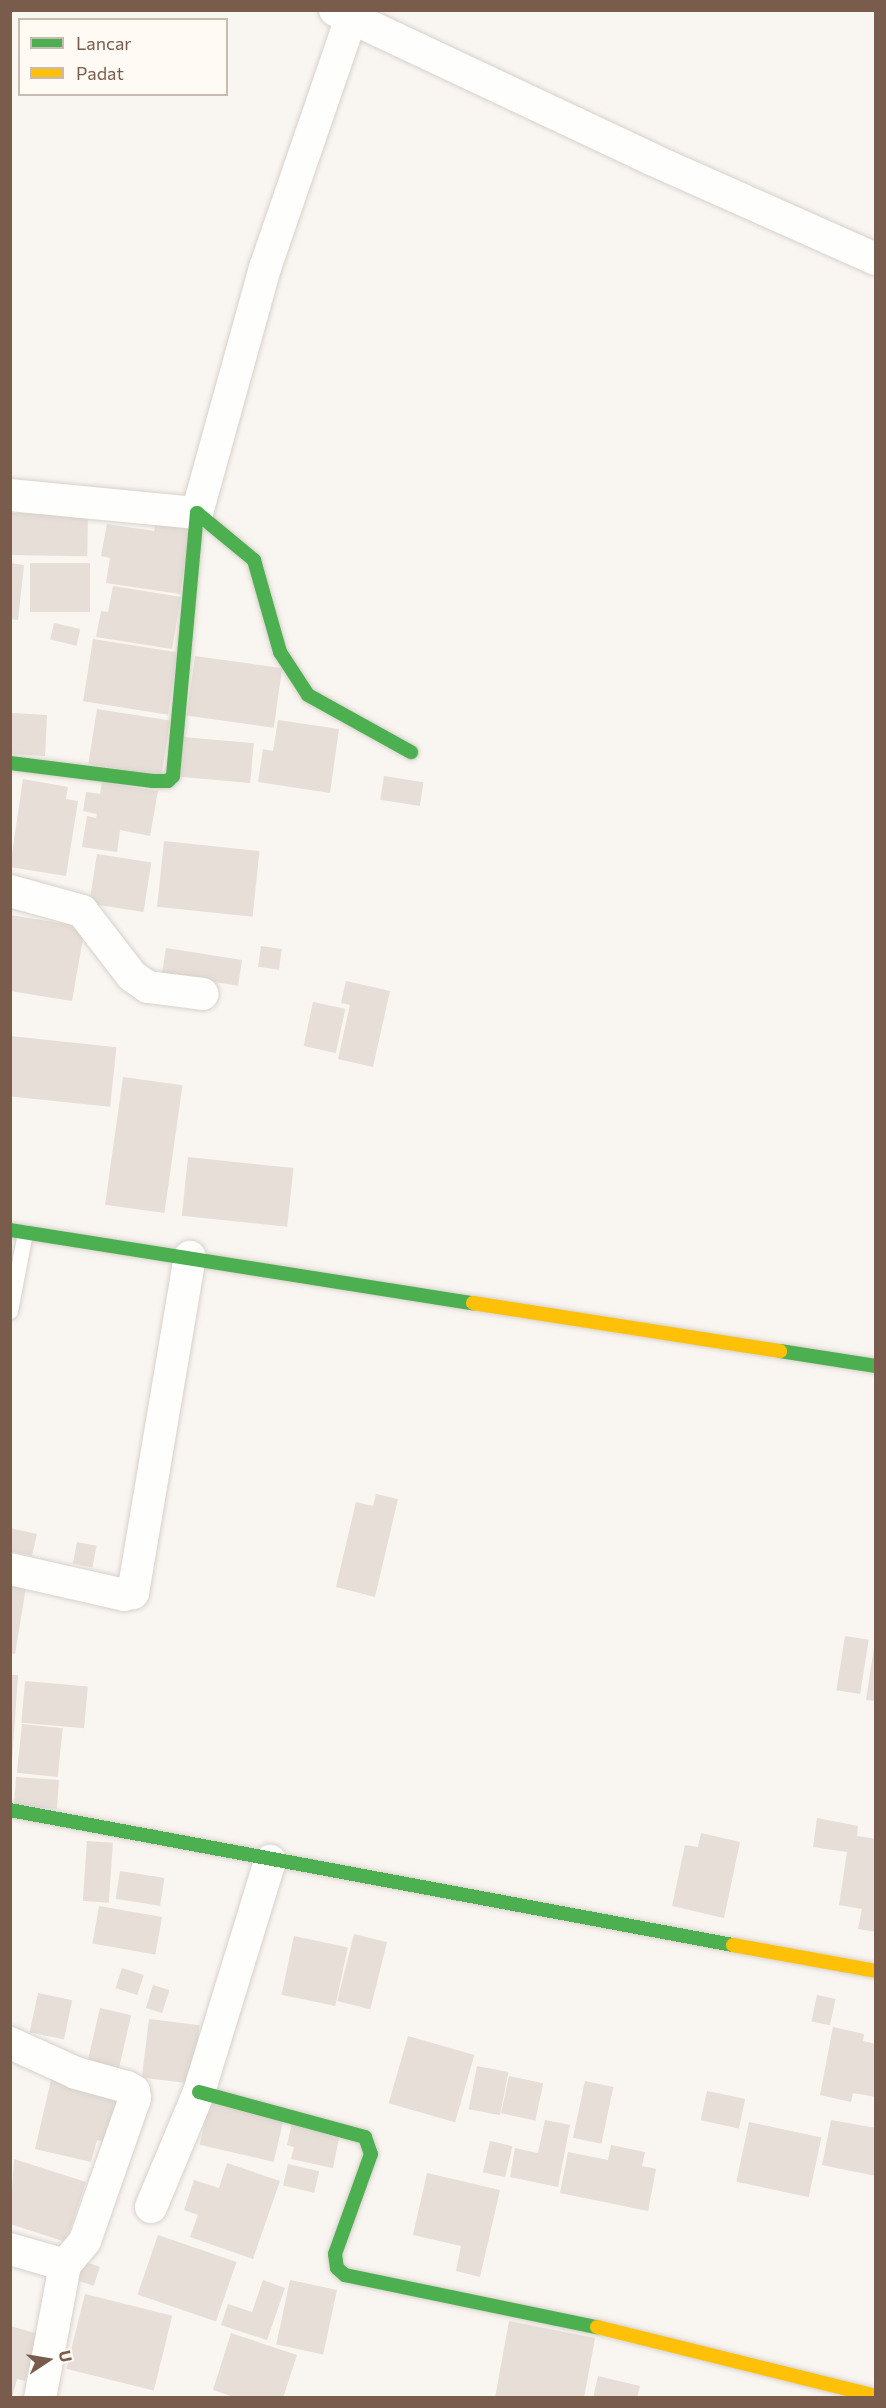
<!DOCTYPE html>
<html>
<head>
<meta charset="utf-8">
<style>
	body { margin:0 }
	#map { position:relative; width:886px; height:2408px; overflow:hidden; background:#f9f5f0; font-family:Commissioner,sans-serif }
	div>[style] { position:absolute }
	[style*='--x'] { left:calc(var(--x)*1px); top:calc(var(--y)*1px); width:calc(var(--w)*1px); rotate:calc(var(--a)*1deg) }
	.building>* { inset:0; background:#e6ded7; transform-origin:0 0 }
	.roads { filter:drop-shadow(0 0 2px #d7d1cb) drop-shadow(0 0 2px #d7d1cb) }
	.lane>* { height:15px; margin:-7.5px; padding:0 7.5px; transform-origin:7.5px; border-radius:7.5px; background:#fefefd }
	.street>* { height:32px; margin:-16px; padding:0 16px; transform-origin:16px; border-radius:16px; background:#fefefd }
	.fast>* { height:14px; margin:-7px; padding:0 7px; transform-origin:7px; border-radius:7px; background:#4caf50 }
	.slow>* { height:14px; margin:-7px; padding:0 7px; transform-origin:7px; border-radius:7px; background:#ffc107 }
	span { translate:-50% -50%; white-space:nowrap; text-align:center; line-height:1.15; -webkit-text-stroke:4.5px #fffaf3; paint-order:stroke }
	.frame { position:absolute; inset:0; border:12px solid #7a5c4d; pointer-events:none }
	.legend { position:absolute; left:18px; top:18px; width:210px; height:78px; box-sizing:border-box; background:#fffaf3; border:2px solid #cabbb1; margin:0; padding:8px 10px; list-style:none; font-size:18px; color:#7a5c4d }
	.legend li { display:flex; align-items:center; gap:12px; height:30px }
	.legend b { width:30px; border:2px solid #cabbb1 }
	.north { position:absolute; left:18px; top:2330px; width:60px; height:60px; -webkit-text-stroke:4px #fffaf3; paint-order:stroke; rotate:78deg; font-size:16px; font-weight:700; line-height:24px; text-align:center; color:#7a5c4d }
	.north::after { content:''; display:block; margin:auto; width:21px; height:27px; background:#7a5c4d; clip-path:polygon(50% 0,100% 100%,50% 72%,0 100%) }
</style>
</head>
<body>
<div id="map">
	<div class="building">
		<i style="left:10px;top:513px;width:78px;height:42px;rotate:1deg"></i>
		<i style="clip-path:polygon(156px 521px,191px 526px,180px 594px,106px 583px,110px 558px,101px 556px,107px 524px,154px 531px)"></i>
		<i style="clip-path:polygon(10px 563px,24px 565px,18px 620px,10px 619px)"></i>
		<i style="left:30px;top:563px;width:60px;height:49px"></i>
		<i style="clip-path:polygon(113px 586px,181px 597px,172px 649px,96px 637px,101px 611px,108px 612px)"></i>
		<i style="left:54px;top:623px;width:27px;height:17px;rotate:13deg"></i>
		<i style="left:93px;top:639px;width:86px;height:63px;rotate:9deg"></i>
		<i style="left:195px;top:656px;width:88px;height:60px;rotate:8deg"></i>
		<i style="clip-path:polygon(10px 704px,12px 713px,47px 715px,45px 756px,10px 754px)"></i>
		<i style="left:97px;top:709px;width:74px;height:56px;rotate:9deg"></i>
		<i style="clip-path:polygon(278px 720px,339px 729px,330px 793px,258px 782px,263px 749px,273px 751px)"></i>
		<i style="left:183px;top:737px;width:71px;height:40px;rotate:5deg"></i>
		<i style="left:384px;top:776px;width:40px;height:24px;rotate:9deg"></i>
		<i style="clip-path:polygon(23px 779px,68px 787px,66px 799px,78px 801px,66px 876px,10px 867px)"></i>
		<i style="clip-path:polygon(102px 782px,158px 791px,150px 836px,120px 830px,117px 852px,82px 847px,87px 816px,96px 818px,97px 814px,83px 811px,86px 792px,100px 794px)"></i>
		<i style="left:164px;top:841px;width:96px;height:66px;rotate:6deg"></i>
		<i style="left:97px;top:854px;width:55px;height:50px;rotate:9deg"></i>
		<i style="clip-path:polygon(10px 915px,85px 927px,72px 1001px,10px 991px)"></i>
		<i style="left:261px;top:946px;width:21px;height:21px;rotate:8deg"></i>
		<i style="left:166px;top:948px;width:77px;height:26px;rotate:9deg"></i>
		<i style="clip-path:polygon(346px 981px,390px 991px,373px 1067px,338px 1059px,350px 1005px,341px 1003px)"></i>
		<i style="left:313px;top:1002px;width:33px;height:45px;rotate:12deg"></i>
		<i style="left:10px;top:1036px;width:107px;height:60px;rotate:6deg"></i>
		<i style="left:123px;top:1077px;width:60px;height:129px;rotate:8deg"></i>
		<i style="left:188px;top:1157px;width:106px;height:59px;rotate:6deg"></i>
		<i style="clip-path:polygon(376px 1494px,398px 1499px,375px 1597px,336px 1587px,356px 1502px,373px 1506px)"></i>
		<i style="clip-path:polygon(10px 1528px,37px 1534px,32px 1556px,10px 1551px)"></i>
		<i style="left:77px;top:1542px;width:20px;height:22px;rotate:11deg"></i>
		<i style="clip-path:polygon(10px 1571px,28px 1575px,15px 1654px,10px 1653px)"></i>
		<i style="left:845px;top:1636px;width:24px;height:55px;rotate:9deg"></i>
		<i style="clip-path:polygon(874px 1647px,876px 1647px,876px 1701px,866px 1700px)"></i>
		<i style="clip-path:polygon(10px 1675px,18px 1675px,12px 1762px,10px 1761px)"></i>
		<i style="left:25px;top:1681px;width:63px;height:42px;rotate:5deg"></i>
		<i style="left:22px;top:1724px;width:41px;height:49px;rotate:6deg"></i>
		<i style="left:16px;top:1777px;width:43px;height:29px;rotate:4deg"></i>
		<i style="clip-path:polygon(817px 1818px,858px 1826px,857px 1836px,876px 1839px,876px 1932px,858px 1929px,862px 1909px,839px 1905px,847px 1852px,813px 1847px)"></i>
		<i style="clip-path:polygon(701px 1833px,740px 1842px,724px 1918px,672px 1906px,685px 1845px,698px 1847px)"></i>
		<i style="left:87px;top:1841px;width:26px;height:60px;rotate:4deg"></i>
		<i style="left:120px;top:1871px;width:45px;height:28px;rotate:9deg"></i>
		<i style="left:99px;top:1906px;width:64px;height:38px;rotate:10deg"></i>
		<i style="left:354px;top:1934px;width:34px;height:69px;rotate:14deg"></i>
		<i style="left:294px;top:1936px;width:55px;height:60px;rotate:12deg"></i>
		<i style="left:122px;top:1968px;width:23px;height:21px;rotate:18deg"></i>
		<i style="left:153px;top:1985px;width:17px;height:24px;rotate:17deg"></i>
		<i style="left:38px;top:1993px;width:35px;height:40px;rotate:12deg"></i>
		<i style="left:817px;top:1995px;width:19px;height:27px;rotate:12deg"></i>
		<i style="left:100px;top:2008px;width:32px;height:59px;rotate:13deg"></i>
		<i style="left:149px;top:2019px;width:51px;height:59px;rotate:7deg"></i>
		<i style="clip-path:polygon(833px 2027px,864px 2034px,863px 2041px,876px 2044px,876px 2097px,853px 2093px,851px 2102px,820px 2095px)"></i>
		<i style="left:408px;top:2036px;width:69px;height:70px;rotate:16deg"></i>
		<i style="left:477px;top:2066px;width:32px;height:44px;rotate:11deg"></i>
		<i style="clip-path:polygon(52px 2076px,125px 2093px,113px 2144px,97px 2140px,91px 2162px,35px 2149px)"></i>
		<i style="left:509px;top:2076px;width:35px;height:38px;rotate:12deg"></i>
		<i style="left:585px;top:2081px;width:29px;height:58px;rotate:12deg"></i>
		<i style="left:707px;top:2091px;width:39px;height:30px;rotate:12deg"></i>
		<i style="left:210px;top:2100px;width:76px;height:46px;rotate:13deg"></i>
		<i style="clip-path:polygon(545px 2120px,570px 2125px,558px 2187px,510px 2177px,515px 2148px,538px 2153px)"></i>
		<i style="clip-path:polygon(831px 2120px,876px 2128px,876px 2176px,822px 2165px)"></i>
		<i style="left:749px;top:2122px;width:74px;height:61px;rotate:12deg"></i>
		<i style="clip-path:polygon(292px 2123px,340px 2133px,333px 2168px,291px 2159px,294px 2147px,287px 2145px)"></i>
		<i style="left:490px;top:2141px;width:23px;height:32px;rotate:13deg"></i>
		<i style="clip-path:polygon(611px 2145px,645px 2152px,642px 2166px,656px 2169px,648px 2211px,560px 2193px,568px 2152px,608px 2160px)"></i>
		<i style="clip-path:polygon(14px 2159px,86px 2182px,66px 2242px,10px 2224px)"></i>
		<i style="clip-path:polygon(227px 2163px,280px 2181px,253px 2259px,190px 2237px,198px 2215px,184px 2210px,194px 2180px,219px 2188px)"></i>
		<i style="left:288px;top:2164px;width:32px;height:22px;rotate:13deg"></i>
		<i style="clip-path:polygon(427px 2173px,500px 2190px,480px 2277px,456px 2271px,461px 2246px,413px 2235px)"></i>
		<i style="left:158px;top:2235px;width:83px;height:63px;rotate:19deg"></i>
		<i style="left:79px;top:2260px;width:22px;height:20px;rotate:18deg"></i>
		<i style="clip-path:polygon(263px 2280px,285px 2288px,267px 2340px,221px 2325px,228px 2304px,252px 2312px)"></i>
		<i style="left:290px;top:2280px;width:48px;height:66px;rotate:12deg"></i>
		<i style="left:85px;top:2294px;width:90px;height:77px;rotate:14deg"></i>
		<i style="clip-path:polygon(509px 2321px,595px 2338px,584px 2398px,495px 2398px)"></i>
		<i style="clip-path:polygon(10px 2326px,39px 2334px,25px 2381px,17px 2379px,12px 2398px)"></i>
		<i style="clip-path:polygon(231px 2333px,297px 2355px,283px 2398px,237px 2398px,213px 2390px)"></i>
		<i style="clip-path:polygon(598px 2376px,640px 2386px,637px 2398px,593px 2398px)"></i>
	</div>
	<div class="roads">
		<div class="lane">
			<i style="--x:10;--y:1311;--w:80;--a:-79.2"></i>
		</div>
		<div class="street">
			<i style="--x:335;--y:10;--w:349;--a:25.2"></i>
			<i style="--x:651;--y:159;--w:246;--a:24"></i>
			<i style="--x:10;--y:495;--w:188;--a:5.5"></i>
			<i style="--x:197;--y:513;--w:254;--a:-74.5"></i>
			<i style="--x:265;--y:268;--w:264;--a:-71"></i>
			<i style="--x:10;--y:891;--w:75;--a:15.5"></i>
			<i style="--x:82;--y:911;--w:82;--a:52.4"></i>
			<i style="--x:132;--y:976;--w:19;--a:35"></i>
			<i style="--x:148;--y:987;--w:55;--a:7.3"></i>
			<i style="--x:10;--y:1569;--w:117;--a:12.8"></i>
			<i style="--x:124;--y:1595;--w:9;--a:-13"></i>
			<i style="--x:133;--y:1593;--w:341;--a:-80.4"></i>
			<i style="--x:10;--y:2043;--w:72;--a:24.4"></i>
			<i style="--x:76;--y:2073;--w:53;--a:15.4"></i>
			<i style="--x:127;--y:2087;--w:8;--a:30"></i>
			<i style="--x:134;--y:2091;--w:7;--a:82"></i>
			<i style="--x:135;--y:2098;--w:151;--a:109.3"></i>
			<i style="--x:85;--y:2241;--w:31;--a:130"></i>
			<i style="--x:65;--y:2265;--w:135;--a:100.6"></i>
			<i style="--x:151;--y:2207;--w:125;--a:-67.3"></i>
			<i style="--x:199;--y:2092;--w:242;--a:-72.9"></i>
			<i style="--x:10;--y:2249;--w:57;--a:16.2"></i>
		</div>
		<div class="fast">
			<i style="--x:10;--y:763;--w:144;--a:7.2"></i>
			<i style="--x:153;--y:781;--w:15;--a:0"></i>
			<i style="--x:168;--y:781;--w:7;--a:-45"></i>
			<i style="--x:173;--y:776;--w:264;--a:-84.8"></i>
			<i style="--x:197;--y:513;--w:74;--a:39.5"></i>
			<i style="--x:254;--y:560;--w:96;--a:74.2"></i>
			<i style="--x:280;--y:652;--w:51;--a:56.9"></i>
			<i style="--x:308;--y:695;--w:118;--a:29"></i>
			<i style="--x:10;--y:1230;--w:469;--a:9"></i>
			<i style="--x:780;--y:1351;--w:97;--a:8.9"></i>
			<i style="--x:10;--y:1810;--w:735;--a:10.58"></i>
			<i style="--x:199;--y:2092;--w:172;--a:15.2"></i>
			<i style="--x:365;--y:2137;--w:18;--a:71"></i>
			<i style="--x:371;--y:2154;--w:106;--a:109.8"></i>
			<i style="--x:335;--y:2254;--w:14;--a:82"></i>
			<i style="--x:337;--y:2268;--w:11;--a:41"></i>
			<i style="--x:345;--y:2275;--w:257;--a:11.7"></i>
		</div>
		<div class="slow">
			<i style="--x:473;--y:1303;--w:311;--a:8.9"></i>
			<i style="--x:733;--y:1945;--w:145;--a:10.3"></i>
			<i style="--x:597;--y:2327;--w:287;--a:13.9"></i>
		</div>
	</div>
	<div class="frame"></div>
	<ul class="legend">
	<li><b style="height:8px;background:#4caf50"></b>Lancar</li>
	<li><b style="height:8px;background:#ffc107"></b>Padat</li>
	</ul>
	<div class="north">U</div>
</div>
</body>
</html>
